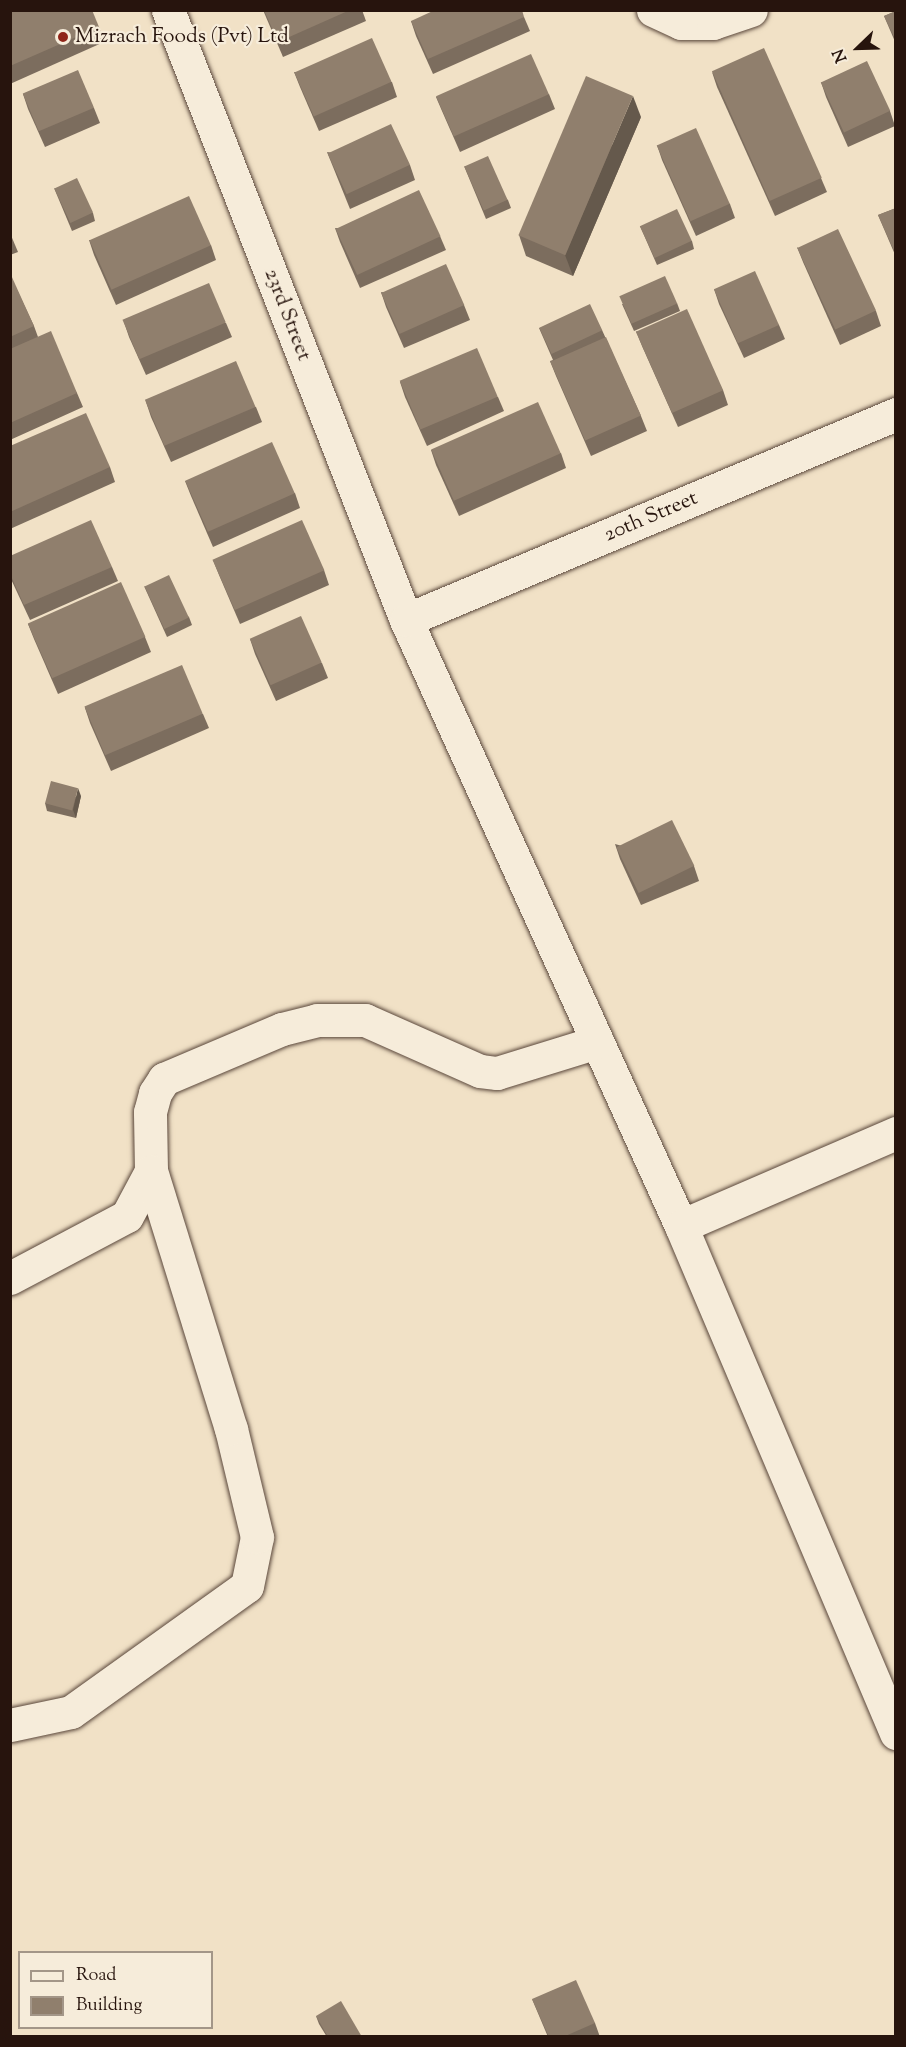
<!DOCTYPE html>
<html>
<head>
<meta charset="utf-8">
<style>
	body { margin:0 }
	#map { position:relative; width:906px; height:2047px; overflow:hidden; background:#f1e1c6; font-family:"Sorts Mill Goudy",serif }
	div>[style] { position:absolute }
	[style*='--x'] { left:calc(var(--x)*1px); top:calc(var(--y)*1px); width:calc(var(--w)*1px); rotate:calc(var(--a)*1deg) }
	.roads { filter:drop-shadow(0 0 2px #5a473b) drop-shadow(0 0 2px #5a473b) }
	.minor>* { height:33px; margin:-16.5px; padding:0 16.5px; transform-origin:16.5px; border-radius:16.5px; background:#f6ecda }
	.wall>* { inset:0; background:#7c6d5e }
	.shaded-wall>* { inset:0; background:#65594c }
	.building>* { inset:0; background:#907f6d; transform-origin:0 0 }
	.dots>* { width:16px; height:16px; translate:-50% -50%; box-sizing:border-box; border:3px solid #f6ecda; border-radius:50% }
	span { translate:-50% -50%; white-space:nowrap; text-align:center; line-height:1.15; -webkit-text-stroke:4.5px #f6ecda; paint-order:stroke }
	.poi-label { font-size:21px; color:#27140d }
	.left { translate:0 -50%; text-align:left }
	.street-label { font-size:21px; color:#27140d }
	.frame { position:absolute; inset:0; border:12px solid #27140d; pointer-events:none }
	.legend { position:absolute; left:18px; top:1951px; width:195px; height:78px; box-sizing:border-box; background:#f6ecda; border:2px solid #a39688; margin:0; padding:8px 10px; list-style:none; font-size:18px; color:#27140d }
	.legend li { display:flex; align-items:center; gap:12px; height:30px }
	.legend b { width:30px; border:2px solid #a39688 }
	.north { position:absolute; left:828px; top:18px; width:60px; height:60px; -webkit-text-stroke:4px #f6ecda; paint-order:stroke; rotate:247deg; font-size:16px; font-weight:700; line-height:24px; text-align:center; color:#27140d }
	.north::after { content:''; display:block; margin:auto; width:21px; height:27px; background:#27140d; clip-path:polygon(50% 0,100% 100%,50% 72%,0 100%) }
</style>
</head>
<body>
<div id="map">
	<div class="roads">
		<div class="minor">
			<i style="--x:168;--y:10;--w:655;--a:68.69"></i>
			<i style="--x:406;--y:620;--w:665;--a:65.59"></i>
			<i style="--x:681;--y:1226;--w:551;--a:67.02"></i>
			<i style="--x:653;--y:10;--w:31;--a:25"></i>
			<i style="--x:681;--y:23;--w:32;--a:0"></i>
			<i style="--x:713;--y:23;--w:40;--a:-18.9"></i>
			<i style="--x:406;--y:620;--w:532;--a:-22.8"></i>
			<i style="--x:681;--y:1226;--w:234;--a:-23.4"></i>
			<i style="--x:10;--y:1278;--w:132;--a:-27.9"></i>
			<i style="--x:127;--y:1216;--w:51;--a:-61.9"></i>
			<i style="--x:151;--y:1171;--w:59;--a:-91"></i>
			<i style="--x:150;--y:1112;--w:20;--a:-75"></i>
			<i style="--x:155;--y:1093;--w:17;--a:-57"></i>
			<i style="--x:164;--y:1079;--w:128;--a:-23"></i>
			<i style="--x:282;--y:1029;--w:36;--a:-14"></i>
			<i style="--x:317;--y:1020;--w:48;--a:0"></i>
			<i style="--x:365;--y:1020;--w:126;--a:23.9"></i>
			<i style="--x:480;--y:1071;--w:17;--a:7"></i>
			<i style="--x:497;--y:1073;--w:105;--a:-17.2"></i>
			<i style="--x:10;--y:1725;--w:62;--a:-12"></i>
			<i style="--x:71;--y:1712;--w:216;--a:-35.6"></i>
			<i style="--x:247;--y:1586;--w:50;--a:-78.5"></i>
			<i style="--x:257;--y:1537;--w:111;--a:-103.5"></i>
			<i style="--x:231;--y:1429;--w:270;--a:-107.2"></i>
		</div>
	</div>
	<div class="wall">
		<i style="clip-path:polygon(263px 10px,362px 10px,366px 21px,283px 57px)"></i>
		<i style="clip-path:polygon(896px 11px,896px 44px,884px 16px)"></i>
		<i style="clip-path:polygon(10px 12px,99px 27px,104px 42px,10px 84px)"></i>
		<i style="clip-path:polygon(524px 17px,530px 31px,433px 74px,416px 36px,411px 21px)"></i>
		<i style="clip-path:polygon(294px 72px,392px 82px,397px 97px,319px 131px,300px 87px)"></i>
		<i style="clip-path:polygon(712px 72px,821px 178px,827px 192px,775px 216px,717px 87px)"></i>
		<i style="clip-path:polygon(821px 82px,890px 111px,895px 126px,848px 147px,826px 97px)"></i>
		<i style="clip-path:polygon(23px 94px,94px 108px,100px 123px,45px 147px,28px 109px)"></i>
		<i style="clip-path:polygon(549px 94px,555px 109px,460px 152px,442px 111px,436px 97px)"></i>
		<i style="clip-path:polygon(641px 117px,573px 276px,526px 256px,519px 235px)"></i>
		<i style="clip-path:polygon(657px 145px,730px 204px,735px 218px,696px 236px,662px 160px)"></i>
		<i style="clip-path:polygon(327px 152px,410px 165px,415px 180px,350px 209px)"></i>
		<i style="clip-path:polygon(464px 166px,508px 200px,511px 208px,486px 219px)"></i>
		<i style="clip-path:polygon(54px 188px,93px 213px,95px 221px,72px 231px)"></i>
		<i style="clip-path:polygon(896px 208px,896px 257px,878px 215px)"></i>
		<i style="clip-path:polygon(640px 226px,692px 241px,694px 249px,657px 265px)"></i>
		<i style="clip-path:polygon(335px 228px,440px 236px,446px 250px,360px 288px,340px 242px)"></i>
		<i style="clip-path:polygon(10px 233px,18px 252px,10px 255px)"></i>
		<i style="clip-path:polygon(89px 240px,211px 245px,216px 260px,116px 305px,94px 255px)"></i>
		<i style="clip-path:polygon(797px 247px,876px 311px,881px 326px,840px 345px,803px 262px)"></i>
		<i style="clip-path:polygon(10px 275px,34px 326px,38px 337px,77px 393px,83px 407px,10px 440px)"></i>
		<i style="clip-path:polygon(714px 289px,779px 325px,785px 339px,744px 358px,719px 304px)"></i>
		<i style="clip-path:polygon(381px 292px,464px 305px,470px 320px,404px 348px,386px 307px)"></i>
		<i style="clip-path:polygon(677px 303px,680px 311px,634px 331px,622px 304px)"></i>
		<i style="clip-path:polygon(124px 322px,226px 323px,232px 337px,146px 375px,129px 337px)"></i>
		<i style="clip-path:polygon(539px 328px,602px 330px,641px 416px,647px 431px,591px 456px,556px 376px,550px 361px,553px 360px)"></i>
		<i style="clip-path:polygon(636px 331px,723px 390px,728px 405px,678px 427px,642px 346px)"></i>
		<i style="clip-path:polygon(400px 382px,498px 397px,504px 411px,427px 446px,405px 397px)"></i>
		<i style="clip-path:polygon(146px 402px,256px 407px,262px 422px,171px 462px,151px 417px)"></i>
		<i style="clip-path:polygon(10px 446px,110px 467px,115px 482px,10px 529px)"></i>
		<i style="clip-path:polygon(431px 450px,561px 453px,566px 468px,459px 516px,436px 465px)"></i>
		<i style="clip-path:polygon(185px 481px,295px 493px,300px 508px,213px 547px,191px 496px)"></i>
		<i style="clip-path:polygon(10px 556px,112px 567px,118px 581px,30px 620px,10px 577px)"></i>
		<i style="clip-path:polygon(213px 560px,324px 570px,329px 585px,240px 624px,219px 575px)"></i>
		<i style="clip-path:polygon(144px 586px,189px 617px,192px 625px,167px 637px)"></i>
		<i style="clip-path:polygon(28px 624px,145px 637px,151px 652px,58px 694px,34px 639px)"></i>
		<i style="clip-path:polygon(250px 639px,322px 663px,328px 678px,276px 701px,255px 654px)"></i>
		<i style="clip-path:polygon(85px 708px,203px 714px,209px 728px,111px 771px,90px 723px)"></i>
		<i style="clip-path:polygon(81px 796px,76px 818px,47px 811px,45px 803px)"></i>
		<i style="clip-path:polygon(615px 844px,694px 866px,699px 881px,641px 905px,620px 859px)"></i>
		<i style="clip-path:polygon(532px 1999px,595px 2023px,600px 2037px,548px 2037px)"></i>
		<i style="clip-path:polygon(316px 2016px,362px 2037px,327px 2037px,319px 2024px)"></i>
	</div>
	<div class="shaded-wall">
		<i style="clip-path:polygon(633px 96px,641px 117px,573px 276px,565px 255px)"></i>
		<i style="clip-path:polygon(78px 788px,81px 796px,76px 818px,73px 810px)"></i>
	</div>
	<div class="building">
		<i style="clip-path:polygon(14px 10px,92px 10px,99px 27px,10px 66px,10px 12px)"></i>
		<i style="clip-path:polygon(264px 10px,350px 10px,278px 42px)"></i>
		<i style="clip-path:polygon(435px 10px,522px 10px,524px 17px,428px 59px,411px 21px)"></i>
		<i style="clip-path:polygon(896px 11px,896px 41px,884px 16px)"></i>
		<i style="left:372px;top:38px;width:48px;height:85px;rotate:66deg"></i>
		<i style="left:764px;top:48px;width:142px;height:57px;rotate:66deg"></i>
		<i style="left:531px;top:54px;width:44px;height:104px;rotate:66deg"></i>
		<i style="left:867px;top:61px;width:55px;height:51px;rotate:65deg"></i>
		<i style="left:78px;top:70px;width:41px;height:60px;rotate:67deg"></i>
		<i style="left:586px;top:76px;width:51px;height:173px;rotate:23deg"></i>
		<i style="left:391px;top:124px;width:45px;height:70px;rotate:65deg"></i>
		<i style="left:696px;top:128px;width:83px;height:43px;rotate:66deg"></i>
		<i style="left:488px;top:156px;width:48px;height:26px;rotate:66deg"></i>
		<i style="left:77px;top:178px;width:38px;height:25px;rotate:65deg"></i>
		<i style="left:419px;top:190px;width:51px;height:92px;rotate:65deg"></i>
		<i style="left:189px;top:196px;width:54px;height:109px;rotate:66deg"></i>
		<i style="clip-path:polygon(896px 208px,896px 255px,878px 215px)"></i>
		<i style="left:677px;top:209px;width:35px;height:41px;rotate:65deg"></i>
		<i style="left:838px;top:229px;width:90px;height:45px;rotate:65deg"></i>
		<i style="left:446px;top:264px;width:45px;height:71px;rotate:66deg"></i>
		<i style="left:755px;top:271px;width:59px;height:45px;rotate:66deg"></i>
		<i style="clip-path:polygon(10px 275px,11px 275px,34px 326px,10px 337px)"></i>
		<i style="left:665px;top:276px;width:30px;height:50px;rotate:66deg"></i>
		<i style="left:209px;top:283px;width:43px;height:94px;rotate:67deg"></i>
		<i style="left:590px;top:304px;width:29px;height:56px;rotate:65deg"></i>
		<i style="left:687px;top:309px;width:89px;height:56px;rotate:66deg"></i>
		<i style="clip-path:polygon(51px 331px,77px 393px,10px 423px,10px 349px)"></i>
		<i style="left:606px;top:337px;width:86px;height:61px;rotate:66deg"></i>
		<i style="left:477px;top:348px;width:53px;height:84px;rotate:67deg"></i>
		<i style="left:236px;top:361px;width:50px;height:99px;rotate:67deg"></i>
		<i style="left:538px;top:402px;width:56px;height:117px;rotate:66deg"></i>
		<i style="clip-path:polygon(86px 413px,110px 467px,10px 512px,10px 446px)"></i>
		<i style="left:272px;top:442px;width:56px;height:95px;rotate:66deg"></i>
		<i style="clip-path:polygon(91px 520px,112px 567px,24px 605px,10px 574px,10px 556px)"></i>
		<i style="left:302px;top:520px;width:55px;height:98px;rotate:66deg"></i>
		<i style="left:169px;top:575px;width:47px;height:27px;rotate:65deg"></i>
		<i style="left:121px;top:582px;width:60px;height:102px;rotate:66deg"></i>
		<i style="left:301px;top:616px;width:51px;height:56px;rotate:66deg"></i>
		<i style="left:182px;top:665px;width:53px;height:106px;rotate:67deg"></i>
		<i style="left:51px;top:781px;width:28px;height:23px;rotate:15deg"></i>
		<i style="left:672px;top:820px;width:51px;height:62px;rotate:64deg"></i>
		<i style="clip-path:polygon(576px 1980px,595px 2023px,563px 2037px,549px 2037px,532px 1999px)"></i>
		<i style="clip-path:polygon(341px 2001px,362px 2037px,328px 2037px,316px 2016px)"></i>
	</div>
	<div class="dots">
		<i style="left:63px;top:37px;background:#8f2418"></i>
	</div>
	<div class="poi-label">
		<span class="left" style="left:75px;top:37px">Mizrach Foods (Pvt) Ltd</span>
	</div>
	<div class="street-label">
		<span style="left:287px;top:315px;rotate:69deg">23rd Street</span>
		<span style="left:651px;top:517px;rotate:-23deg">20th Street</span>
	</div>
	<div class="frame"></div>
	<ul class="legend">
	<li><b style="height:8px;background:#f6ecda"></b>Road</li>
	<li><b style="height:16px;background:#907f6d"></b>Building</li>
	</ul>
	<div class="north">N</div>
</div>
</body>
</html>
